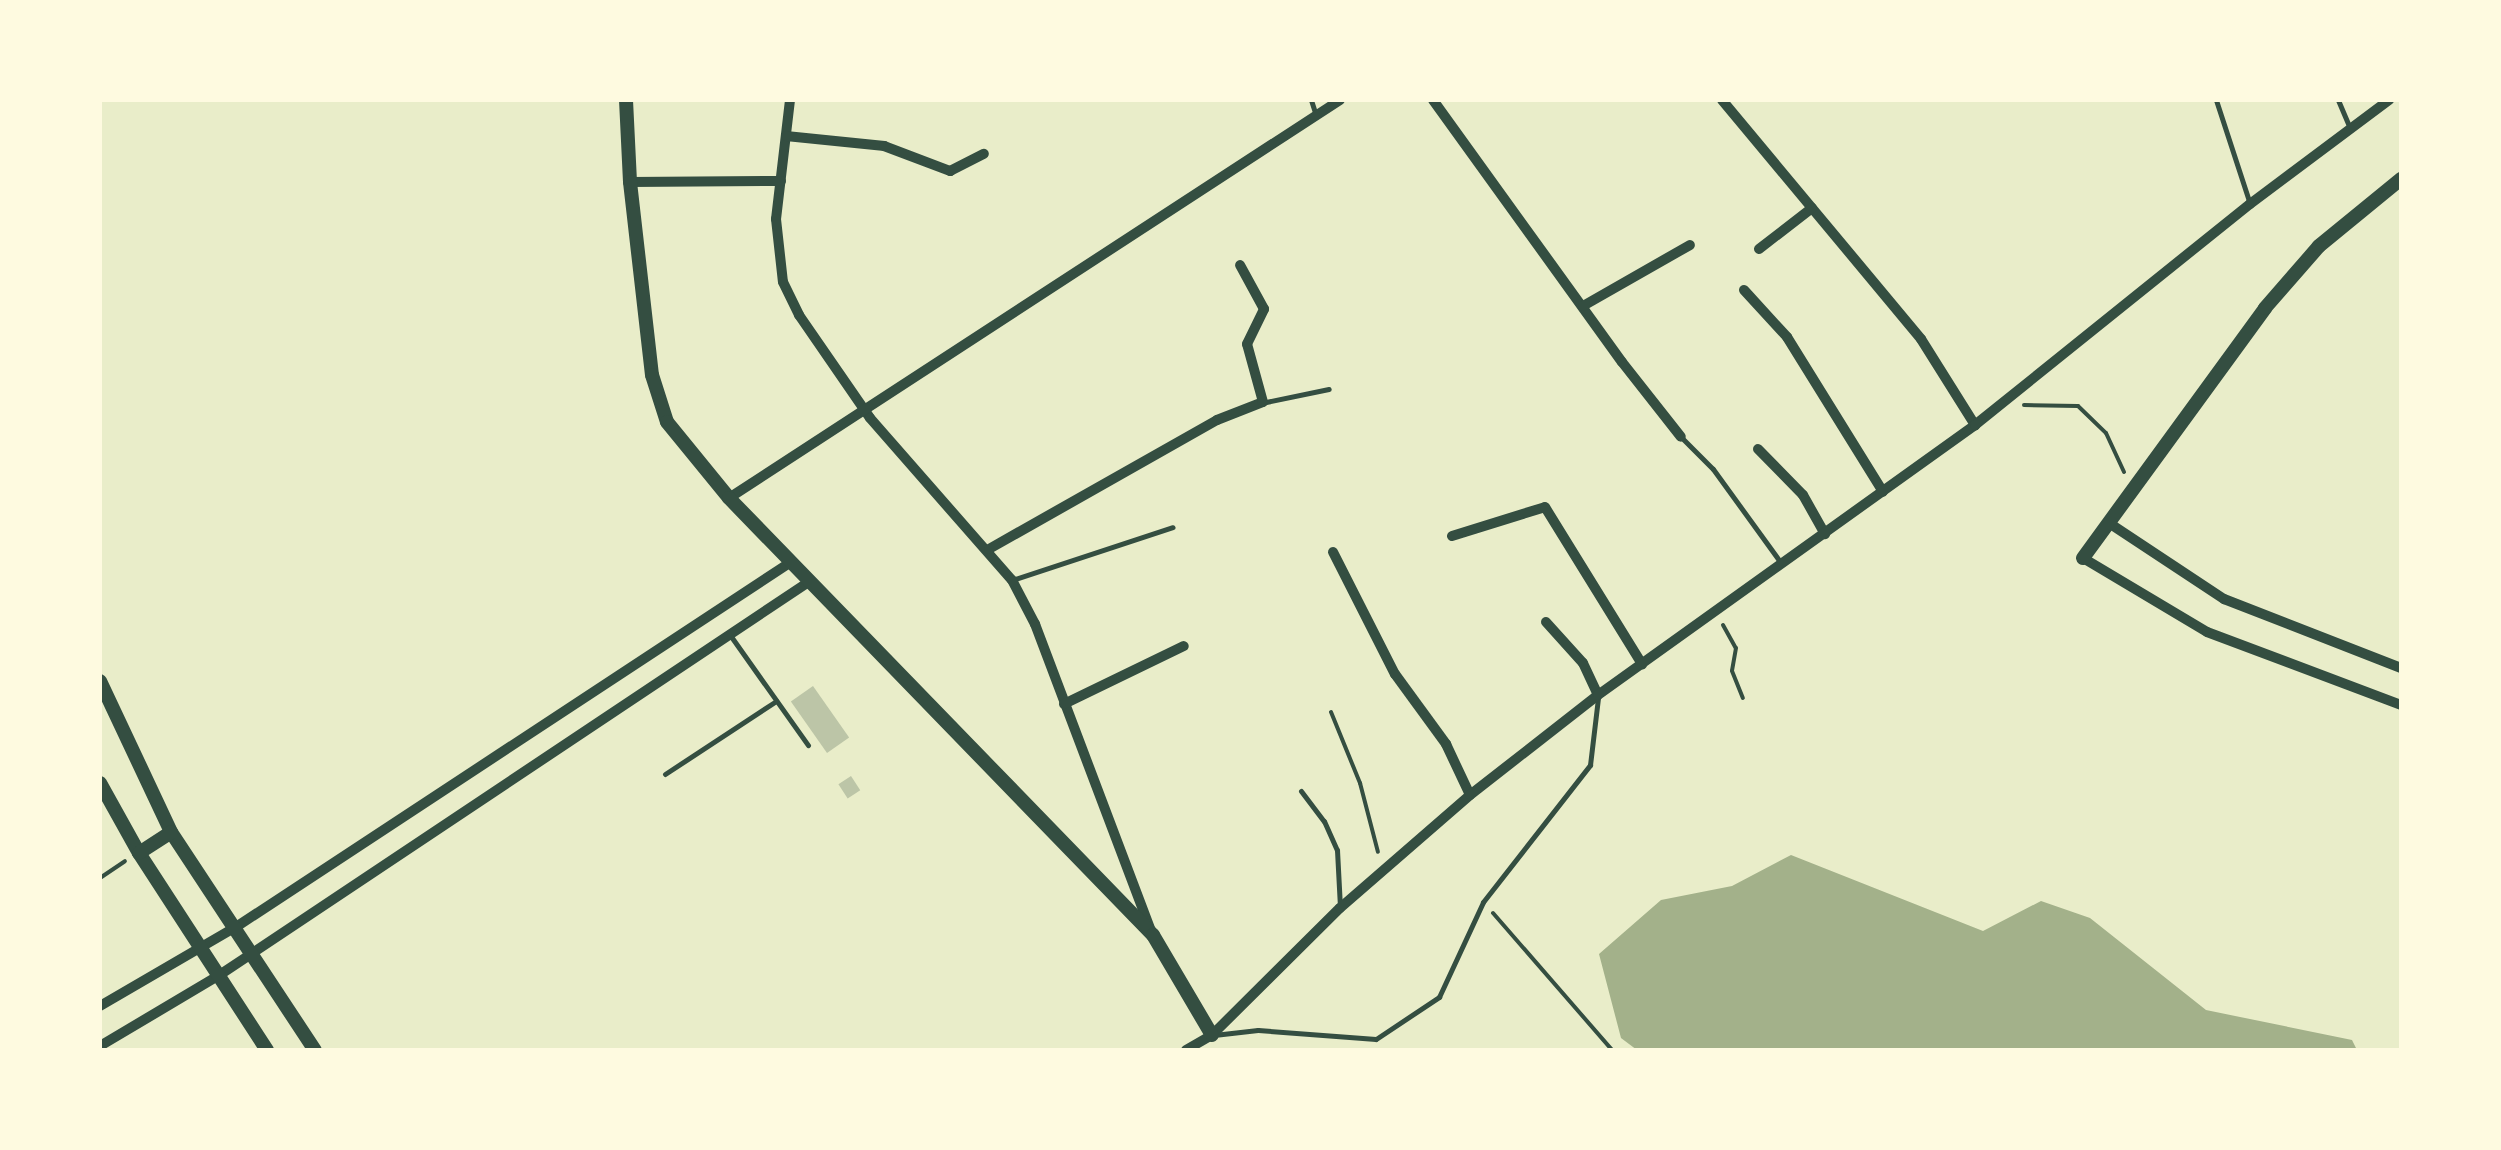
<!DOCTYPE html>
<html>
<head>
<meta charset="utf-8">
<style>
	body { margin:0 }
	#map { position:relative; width:2501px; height:1150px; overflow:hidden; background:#e9edc9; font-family:Georgia,serif }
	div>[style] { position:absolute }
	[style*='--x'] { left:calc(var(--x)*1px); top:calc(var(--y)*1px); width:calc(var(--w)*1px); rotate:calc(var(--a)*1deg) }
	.water>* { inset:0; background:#a3b18a }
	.building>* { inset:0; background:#bcc5a7; transform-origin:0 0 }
	.path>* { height:4px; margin:-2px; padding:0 2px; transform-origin:2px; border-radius:2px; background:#344e41 }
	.service>* { height:5px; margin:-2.5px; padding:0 2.5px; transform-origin:2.5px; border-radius:2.5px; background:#344e41 }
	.minor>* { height:10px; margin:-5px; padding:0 5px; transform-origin:5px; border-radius:5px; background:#344e41 }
	.tertiary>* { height:14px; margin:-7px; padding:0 7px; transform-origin:7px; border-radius:7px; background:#344e41 }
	span { translate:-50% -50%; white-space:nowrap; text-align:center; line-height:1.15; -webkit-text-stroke:9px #fefae0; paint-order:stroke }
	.frame { position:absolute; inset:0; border:102px solid #fefae0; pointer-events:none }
</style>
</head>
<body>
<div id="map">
	<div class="water">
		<i style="clip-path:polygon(1791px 855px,1983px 931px,2041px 901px,2090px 918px,2206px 1010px,2352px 1040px,2357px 1050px,1637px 1050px,1621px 1038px,1599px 954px,1661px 900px,1732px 886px)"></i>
	</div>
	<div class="building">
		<i style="left:813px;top:686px;width:63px;height:27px;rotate:55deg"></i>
		<i style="left:851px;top:776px;width:17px;height:15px;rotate:57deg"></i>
	</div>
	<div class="path">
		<i style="--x:2024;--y:405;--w:54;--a:1.1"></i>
		<i style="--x:2078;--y:406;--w:39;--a:44"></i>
		<i style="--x:2106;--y:433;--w:43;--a:65.2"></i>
		<i style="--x:1723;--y:625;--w:26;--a:61"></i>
		<i style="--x:1736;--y:648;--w:23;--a:100"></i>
		<i style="--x:1732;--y:671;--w:29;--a:68"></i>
		<i style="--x:1331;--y:712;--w:77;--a:67.8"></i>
		<i style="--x:1360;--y:783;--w:71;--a:75.4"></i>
		<i style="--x:100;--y:878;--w:30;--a:-34"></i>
		<i style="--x:1493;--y:913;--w:181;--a:49"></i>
	</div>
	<div class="service">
		<i style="--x:1311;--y:100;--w:16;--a:72"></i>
		<i style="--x:2216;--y:100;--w:106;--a:71.9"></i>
		<i style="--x:2338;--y:100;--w:28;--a:67"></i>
		<i style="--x:1266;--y:402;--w:64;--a:-11.7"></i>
		<i style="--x:1683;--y:439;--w:42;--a:45"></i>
		<i style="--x:1713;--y:469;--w:116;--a:54.1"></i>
		<i style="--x:1012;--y:580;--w:169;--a:-18.2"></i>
		<i style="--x:730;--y:635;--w:135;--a:54.7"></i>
		<i style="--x:665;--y:774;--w:133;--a:-33.3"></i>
		<i style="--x:1301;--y:791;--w:38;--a:53"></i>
		<i style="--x:1324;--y:821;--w:32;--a:66"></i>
		<i style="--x:1337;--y:850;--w:57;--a:87"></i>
		<i style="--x:1214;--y:1035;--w:44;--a:-6.5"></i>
		<i style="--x:1258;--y:1030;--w:118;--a:4.4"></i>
		<i style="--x:1376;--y:1039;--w:76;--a:-33.7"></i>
		<i style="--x:1439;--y:997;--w:105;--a:-65.1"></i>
		<i style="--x:1483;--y:902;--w:174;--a:-52"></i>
		<i style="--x:1590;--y:765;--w:67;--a:-83.2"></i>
	</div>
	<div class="minor">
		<i style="--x:790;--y:100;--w:120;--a:96.7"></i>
		<i style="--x:776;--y:219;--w:63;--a:83.7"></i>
		<i style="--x:783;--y:282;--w:37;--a:64"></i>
		<i style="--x:799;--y:315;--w:125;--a:55.4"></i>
		<i style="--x:870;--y:418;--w:215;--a:48.8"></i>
		<i style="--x:1012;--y:580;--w:50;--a:62.4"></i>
		<i style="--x:1035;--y:624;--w:328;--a:69.3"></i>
		<i style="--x:1433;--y:100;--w:323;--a:54.2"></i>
		<i style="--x:1622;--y:362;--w:95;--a:51.8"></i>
		<i style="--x:1722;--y:100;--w:311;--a:50.2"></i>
		<i style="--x:1921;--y:339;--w:102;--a:57.9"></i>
		<i style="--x:786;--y:136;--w:99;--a:5.8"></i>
		<i style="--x:884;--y:146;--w:71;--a:20.7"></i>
		<i style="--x:950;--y:171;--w:38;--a:-27"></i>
		<i style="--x:630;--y:182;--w:151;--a:-0.4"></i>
		<i style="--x:1759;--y:249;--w:67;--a:-37.7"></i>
		<i style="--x:1744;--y:290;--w:64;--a:47.5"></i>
		<i style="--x:1787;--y:337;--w:182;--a:58.2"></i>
		<i style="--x:1583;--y:306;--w:123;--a:-29.7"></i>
		<i style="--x:1758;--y:449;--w:64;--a:45.6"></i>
		<i style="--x:1803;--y:495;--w:45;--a:60.6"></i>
		<i style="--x:729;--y:498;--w:729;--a:-33.08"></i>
		<i style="--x:2109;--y:523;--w:138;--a:33.5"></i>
		<i style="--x:2224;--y:599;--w:190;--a:21.3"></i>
		<i style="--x:1452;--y:536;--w:97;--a:-17.3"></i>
		<i style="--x:1545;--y:507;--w:185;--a:58.3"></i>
		<i style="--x:989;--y:549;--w:262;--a:-29.5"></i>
		<i style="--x:1217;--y:420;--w:49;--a:-21.4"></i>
		<i style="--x:1263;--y:402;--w:60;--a:-105.4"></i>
		<i style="--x:1247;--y:344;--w:39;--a:-64"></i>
		<i style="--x:1264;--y:309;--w:50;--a:-118.6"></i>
		<i style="--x:1333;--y:552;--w:137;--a:63.1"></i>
		<i style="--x:1395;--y:674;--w:87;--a:53.9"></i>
		<i style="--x:1446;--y:744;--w:56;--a:64.8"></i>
		<i style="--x:2083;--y:558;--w:144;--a:30.8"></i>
		<i style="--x:2207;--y:632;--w:207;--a:20.6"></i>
		<i style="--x:1546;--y:622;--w:55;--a:47.9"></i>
		<i style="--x:1583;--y:663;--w:35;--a:65"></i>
		<i style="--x:1064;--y:704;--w:133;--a:-25.8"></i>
		<i style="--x:100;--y:1006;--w:157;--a:-30.2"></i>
		<i style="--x:236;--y:927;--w:664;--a:-33.33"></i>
		<i style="--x:100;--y:1046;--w:137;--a:-30.7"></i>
		<i style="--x:218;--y:976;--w:712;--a:-33.71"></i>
		<i style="--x:1186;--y:1050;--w:30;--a:-30"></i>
		<i style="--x:1212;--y:1035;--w:180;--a:-44.8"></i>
		<i style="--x:1340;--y:908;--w:172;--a:-41"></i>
		<i style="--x:1470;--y:795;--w:162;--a:-38"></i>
		<i style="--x:1598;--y:695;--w:464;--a:-35.6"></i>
		<i style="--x:1975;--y:425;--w:353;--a:-38.8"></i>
		<i style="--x:2250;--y:204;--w:174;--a:-36.8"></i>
	</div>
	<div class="tertiary">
		<i style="--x:626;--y:100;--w:82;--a:87.2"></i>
		<i style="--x:630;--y:182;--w:194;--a:83.5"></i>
		<i style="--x:652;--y:375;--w:49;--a:72.3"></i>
		<i style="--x:667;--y:422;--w:98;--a:50.8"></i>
		<i style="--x:729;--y:498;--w:609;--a:45.87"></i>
		<i style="--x:1153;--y:935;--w:116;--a:59.5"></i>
		<i style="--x:2083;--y:558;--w:309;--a:-53.9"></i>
		<i style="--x:2265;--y:308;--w:82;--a:-48.9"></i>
		<i style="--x:2319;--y:246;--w:106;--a:-39.3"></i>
		<i style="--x:100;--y:681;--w:167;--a:64.8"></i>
		<i style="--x:171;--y:832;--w:261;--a:56.6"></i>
		<i style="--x:100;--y:783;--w:80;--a:60.9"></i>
		<i style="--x:139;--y:853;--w:235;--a:57"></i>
		<i style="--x:139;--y:853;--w:38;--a:-33"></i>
	</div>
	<div class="frame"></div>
</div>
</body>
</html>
